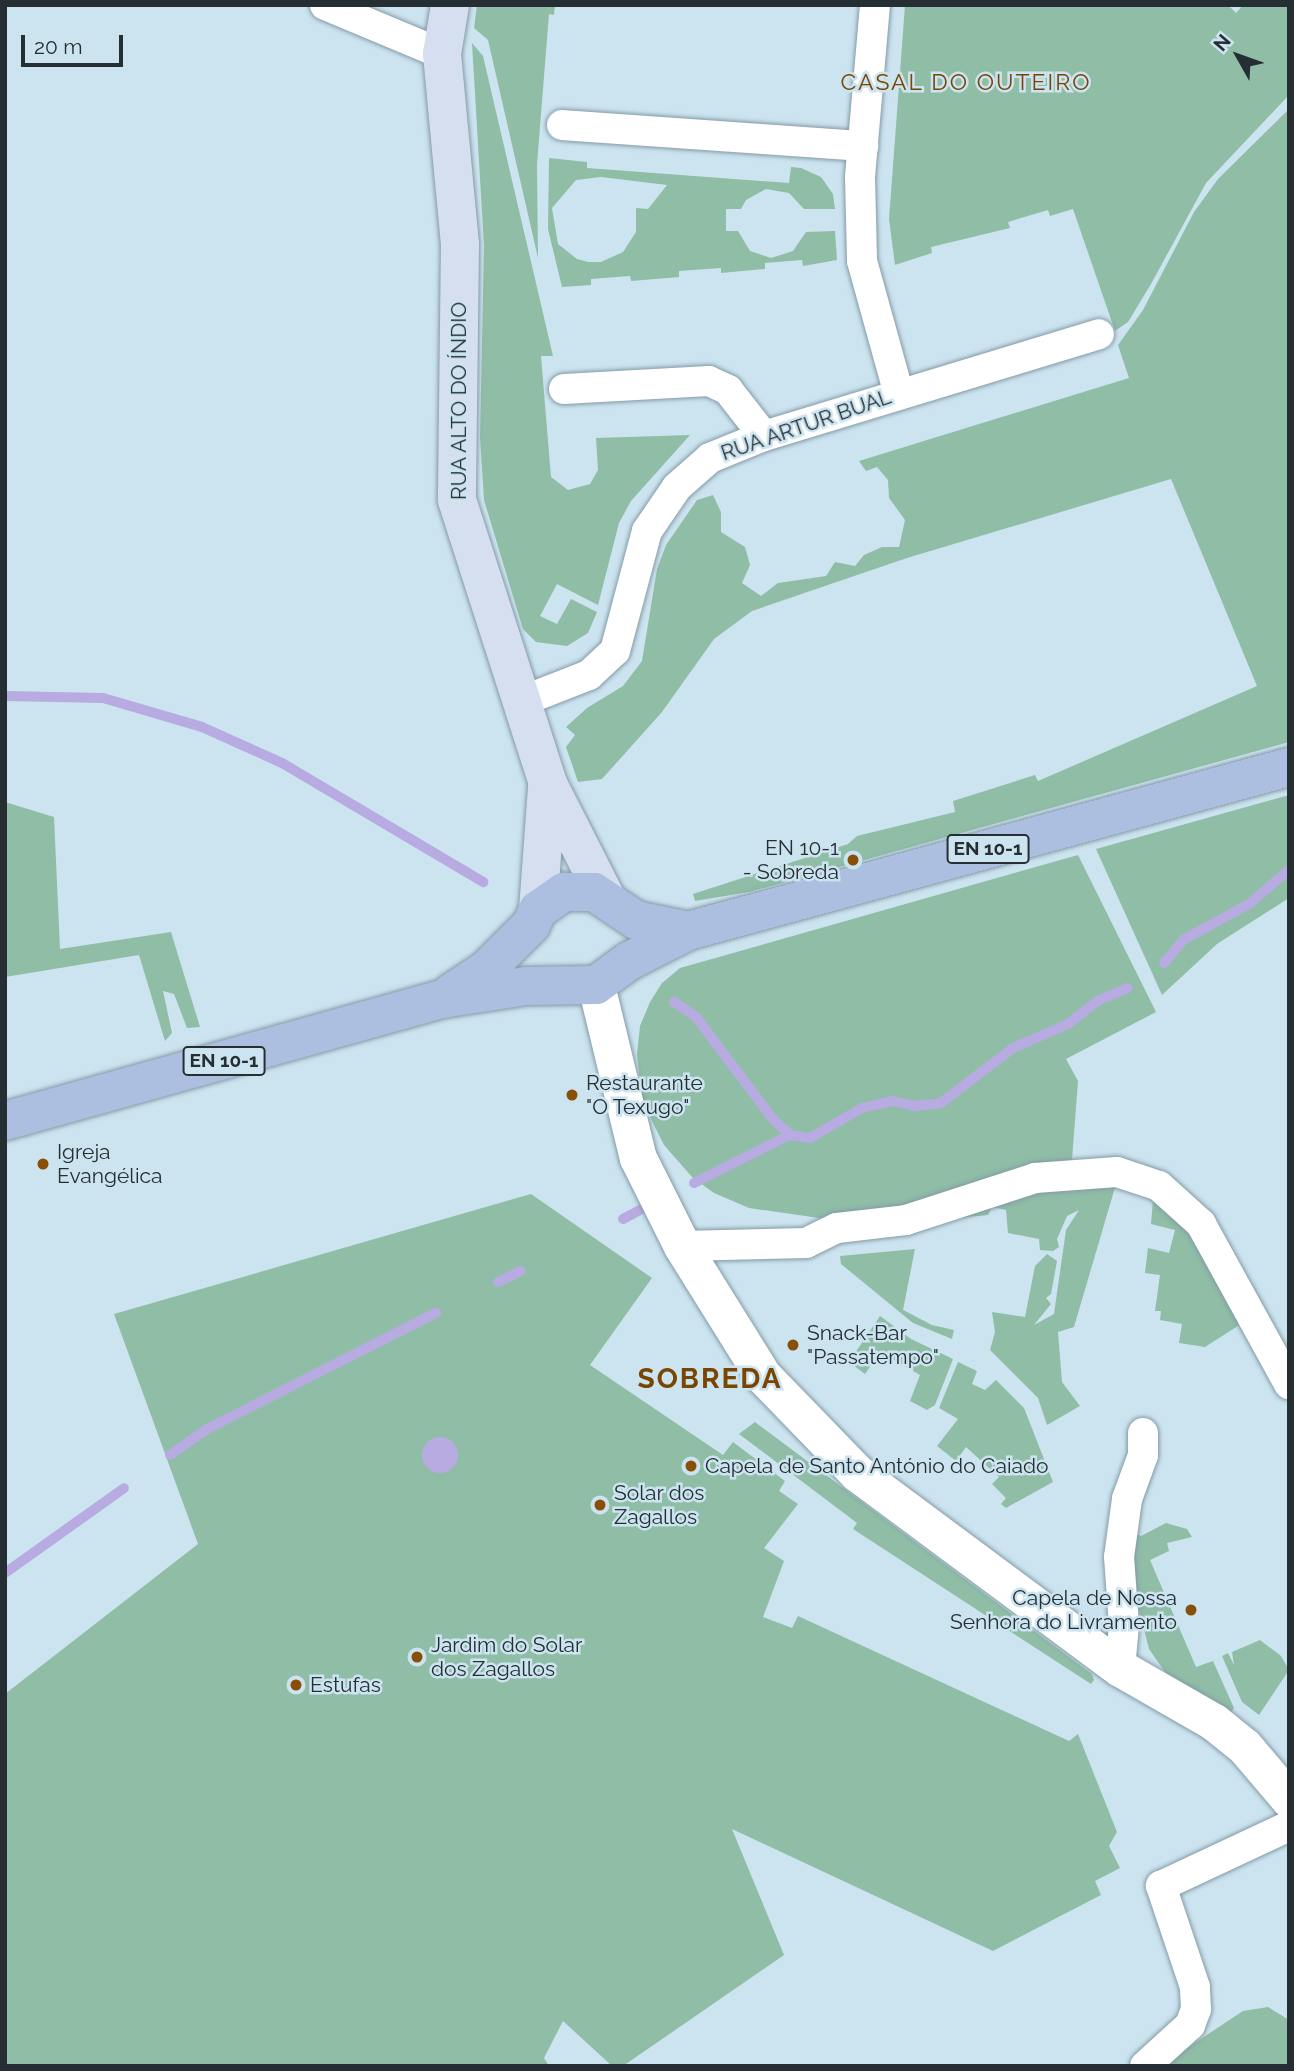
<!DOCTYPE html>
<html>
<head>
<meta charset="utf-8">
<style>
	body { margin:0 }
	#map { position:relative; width:1294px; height:2071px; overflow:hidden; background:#cce4f0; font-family:Raleway,sans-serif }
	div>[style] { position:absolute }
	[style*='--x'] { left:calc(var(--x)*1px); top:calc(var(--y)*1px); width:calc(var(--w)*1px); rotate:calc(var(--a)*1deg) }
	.green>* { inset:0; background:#8fbda6 }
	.water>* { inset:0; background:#b8abe2 }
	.round { border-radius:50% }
	.stream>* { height:10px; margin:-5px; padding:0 5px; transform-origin:5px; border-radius:5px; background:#b8abe2 }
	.roads { filter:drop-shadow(0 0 2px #849ba6) drop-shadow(0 0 2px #849ba6) }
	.minor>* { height:30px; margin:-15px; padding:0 15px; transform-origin:15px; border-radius:15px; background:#fff }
	.tertiary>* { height:37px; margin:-18.5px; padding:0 18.5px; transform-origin:18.5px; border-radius:18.5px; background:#fff }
	.secondary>* { height:38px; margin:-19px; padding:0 19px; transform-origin:19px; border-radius:19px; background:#d6dff0 }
	.primary>* { height:38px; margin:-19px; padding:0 19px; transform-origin:19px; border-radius:19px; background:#adbfe1 }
	.dots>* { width:19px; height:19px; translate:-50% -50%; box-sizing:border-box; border:4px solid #cce4f0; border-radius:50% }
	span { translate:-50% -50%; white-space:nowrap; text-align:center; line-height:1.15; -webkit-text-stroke:5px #cce4f0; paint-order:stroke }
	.shield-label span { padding:2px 5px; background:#cce4f0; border:2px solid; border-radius:5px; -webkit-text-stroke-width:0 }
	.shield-label { font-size:19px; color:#252e32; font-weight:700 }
	.street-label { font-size:21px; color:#252e32 }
	.poi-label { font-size:21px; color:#252e32 }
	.right { translate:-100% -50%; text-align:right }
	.left { translate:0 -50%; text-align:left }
	.neighbourhood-label { font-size:23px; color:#794502; letter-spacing:2px }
	.district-label { font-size:28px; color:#794502; font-weight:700; letter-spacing:2px }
	.frame { position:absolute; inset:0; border:7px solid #252e32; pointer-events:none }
	.north { position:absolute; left:1203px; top:21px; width:70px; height:70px; -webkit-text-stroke:5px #cce4f0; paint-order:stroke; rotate:310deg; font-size:19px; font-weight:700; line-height:28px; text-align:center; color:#252e32 }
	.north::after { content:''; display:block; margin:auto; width:24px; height:32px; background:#252e32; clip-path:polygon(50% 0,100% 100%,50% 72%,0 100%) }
	.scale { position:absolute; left:21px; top:35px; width:102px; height:32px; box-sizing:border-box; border:4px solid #252e32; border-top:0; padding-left:9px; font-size:21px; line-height:24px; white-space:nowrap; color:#252e32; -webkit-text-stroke:5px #cce4f0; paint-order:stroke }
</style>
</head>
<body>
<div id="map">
	<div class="green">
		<i style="clip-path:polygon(477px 5px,555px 5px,554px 15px,549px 14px,537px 164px,538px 258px,488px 40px,474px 28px)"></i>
		<i style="clip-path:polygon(905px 5px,1228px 5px,1236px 13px,1243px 5px,1289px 5px,1289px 95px,1206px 183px,1151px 284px,1128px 322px,1115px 331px,1073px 209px,1050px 216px,1048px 210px,1008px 222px,1010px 228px,931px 247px,932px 253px,895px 265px,889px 219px)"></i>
		<i style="clip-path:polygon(472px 43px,483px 56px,553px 356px,541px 356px,551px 477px,568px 490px,590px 484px,598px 470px,596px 438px,690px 435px,631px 501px,619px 523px,598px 605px,557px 584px,540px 616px,557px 624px,571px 599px,597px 612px,588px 633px,567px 646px,536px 642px,523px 629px,484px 500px,480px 437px,484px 246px)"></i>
		<i style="clip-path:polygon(1289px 109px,1289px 742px,749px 892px,695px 901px,693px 894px,848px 844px,857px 836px,955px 812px,953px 801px,1035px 775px,1038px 781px,1257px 686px,1171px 479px,907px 558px,752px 611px,714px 639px,662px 712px,602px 779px,578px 782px,566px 747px,575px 735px,566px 727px,587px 708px,623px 686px,642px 661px,657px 569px,666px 545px,697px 500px,713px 495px,721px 512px,721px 532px,745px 547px,750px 565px,742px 583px,761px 596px,778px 583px,826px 576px,835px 562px,855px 566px,864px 555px,882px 547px,899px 547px,905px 520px,889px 498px,888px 480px,877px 467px,866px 471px,859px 461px,1129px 378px,1118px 345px,1143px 310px,1194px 212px,1218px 179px)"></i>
		<i style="clip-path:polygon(evenodd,549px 158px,587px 162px,587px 168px,789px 183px,791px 167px,801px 168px,821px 177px,833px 194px,835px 209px,804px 209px,789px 193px,766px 189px,746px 200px,741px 209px,726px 209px,726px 231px,738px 231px,750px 251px,771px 258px,793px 251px,806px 232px,835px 231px,837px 260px,803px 266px,802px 260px,765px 263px,765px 269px,721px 273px,721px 268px,679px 271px,679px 277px,631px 281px,630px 276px,591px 279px,591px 285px,562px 287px,548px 229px,549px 158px,601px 177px,667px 185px,648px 209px,636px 208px,636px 232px,623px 252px,601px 262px,588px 262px,577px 259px,558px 244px,552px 208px,576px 180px,601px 177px)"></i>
		<i style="clip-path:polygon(1289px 795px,1289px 898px,1217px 944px,1162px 995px,1096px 849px)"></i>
		<i style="clip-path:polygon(5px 802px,54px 817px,60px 949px,171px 932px,200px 1027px,187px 1028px,174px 994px,163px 991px,172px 1033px,165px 1041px,139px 955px,5px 977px)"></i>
		<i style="clip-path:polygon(1078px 855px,1156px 1012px,1066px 1059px,1078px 1081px,1072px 1160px,897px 1212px,819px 1218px,749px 1208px,714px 1193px,692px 1177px,664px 1145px,642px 1101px,637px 1054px,640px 1026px,650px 1002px,662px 983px,680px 968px)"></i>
		<i style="clip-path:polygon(1116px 1184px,1074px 1327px,1058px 1332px,1062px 1382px,1080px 1406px,1047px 1425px,1038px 1398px,990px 1350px,995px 1332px,992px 1312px,1025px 1317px,1035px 1266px,1047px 1254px,1057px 1261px,1051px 1294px,1046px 1298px,1051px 1304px,1034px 1325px,1054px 1314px,1066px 1230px,1079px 1210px,1067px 1216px,1057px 1239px,1059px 1247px,1053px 1251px,1040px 1250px,1039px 1239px,1008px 1233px,1006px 1210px,992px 1207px,988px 1215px,949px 1219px,1009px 1195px)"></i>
		<i style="clip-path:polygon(531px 1194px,652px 1278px,590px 1365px,723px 1455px,733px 1442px,785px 1481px,779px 1491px,798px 1504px,764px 1548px,784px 1561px,763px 1617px,792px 1628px,798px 1616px,1069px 1741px,1078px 1734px,1117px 1832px,1109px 1846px,1120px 1868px,1095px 1881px,1101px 1895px,993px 1951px,732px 1829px,784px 1955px,623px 2066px,612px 2066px,563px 2021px,544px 2058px,549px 2066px,5px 2066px,5px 1694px,198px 1544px,114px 1314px)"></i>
		<i style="clip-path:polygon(1153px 1200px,1187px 1231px,1241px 1324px,1205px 1347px,1179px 1343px,1182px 1324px,1160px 1320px,1161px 1311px,1155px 1311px,1160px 1275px,1145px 1273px,1148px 1248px,1169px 1253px,1175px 1230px,1151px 1224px)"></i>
		<i style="clip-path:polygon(915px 1249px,903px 1310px,932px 1325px,954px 1330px,952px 1339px,913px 1323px,841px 1264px,840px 1256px)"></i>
		<i style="clip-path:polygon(880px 1316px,911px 1339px,953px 1359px,935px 1405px,927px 1410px,910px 1401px,920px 1375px,880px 1352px,865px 1374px,849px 1362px)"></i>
		<i style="clip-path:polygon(958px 1362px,977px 1371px,972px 1384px,985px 1390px,996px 1380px,1024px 1408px,1053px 1482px,1006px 1508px,1001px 1504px,1006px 1498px,992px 1484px,999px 1477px,966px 1447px,956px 1461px,937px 1446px,958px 1419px,939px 1408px)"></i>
		<i style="clip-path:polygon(755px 1422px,1092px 1674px,1094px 1680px,1091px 1684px,853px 1529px,857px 1523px,739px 1434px)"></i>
		<i style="clip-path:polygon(1166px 1523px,1187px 1529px,1192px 1537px,1167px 1543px,1169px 1551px,1150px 1560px,1196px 1667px,1213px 1661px,1234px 1708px,1229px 1715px,1167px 1675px,1149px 1649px,1128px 1568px,1134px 1533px,1141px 1536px)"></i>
		<i style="clip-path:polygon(1260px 1640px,1281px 1656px,1289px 1670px,1259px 1715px,1242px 1702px,1222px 1656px,1228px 1653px,1234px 1665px,1232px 1652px)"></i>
		<i style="clip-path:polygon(1268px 2007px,1289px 2020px,1289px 2066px,1160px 2066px,1243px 2011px)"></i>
	</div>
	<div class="water">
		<i class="round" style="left:422px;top:1437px;width:36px;height:36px"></i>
	</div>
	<div class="stream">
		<i style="--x:5;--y:696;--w:98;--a:1.2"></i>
		<i style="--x:103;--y:698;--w:103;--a:16.3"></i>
		<i style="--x:202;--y:727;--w:88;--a:24.2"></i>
		<i style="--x:282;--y:763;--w:234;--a:30.6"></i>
		<i style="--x:1164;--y:963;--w:30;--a:-50"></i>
		<i style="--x:1183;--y:940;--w:75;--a:-28.6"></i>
		<i style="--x:1249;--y:904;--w:52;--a:-40.4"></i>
		<i style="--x:674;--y:1002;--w:27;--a:34"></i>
		<i style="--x:696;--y:1017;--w:128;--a:53"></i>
		<i style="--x:773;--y:1119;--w:23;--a:43"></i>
		<i style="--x:790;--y:1135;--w:20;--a:9"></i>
		<i style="--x:810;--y:1138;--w:60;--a:-30"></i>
		<i style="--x:862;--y:1108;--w:32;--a:-13"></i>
		<i style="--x:893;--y:1101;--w:22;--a:13"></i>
		<i style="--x:914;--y:1106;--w:27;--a:-6"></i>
		<i style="--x:941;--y:1103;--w:91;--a:-37.4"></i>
		<i style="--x:1013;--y:1048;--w:60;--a:-23.6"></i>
		<i style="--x:1068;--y:1024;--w:37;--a:-38"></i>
		<i style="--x:1097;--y:1001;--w:33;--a:-23"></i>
		<i style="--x:694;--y:1183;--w:107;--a:-26.6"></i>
		<i style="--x:623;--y:1219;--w:21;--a:-28"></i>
		<i style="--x:498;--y:1282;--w:25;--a:-26"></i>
		<i style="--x:170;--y:1455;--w:45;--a:-35.1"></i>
		<i style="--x:207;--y:1429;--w:257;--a:-26.9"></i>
		<i style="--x:5;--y:1573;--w:146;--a:-35.5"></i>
	</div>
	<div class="roads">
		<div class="minor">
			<i style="--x:325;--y:5;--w:127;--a:22.7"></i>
			<i style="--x:875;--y:5;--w:173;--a:95"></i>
			<i style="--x:860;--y:177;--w:84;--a:88.6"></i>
			<i style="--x:862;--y:261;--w:138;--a:74.5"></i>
			<i style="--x:562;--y:125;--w:302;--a:4"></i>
			<i style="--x:564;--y:389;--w:145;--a:-3.2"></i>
			<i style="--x:709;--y:381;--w:21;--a:25"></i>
			<i style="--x:728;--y:390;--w:58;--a:52"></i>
			<i style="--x:520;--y:702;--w:74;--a:-21.4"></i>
			<i style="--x:589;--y:675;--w:35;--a:-43"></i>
			<i style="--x:615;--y:651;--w:124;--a:-75.1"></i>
			<i style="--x:647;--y:531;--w:53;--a:-55.7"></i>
			<i style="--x:677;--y:487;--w:44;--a:-41.3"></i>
			<i style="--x:710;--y:458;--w:58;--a:-22.2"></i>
			<i style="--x:764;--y:436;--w:350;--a:-16.9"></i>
			<i style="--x:682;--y:1246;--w:124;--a:-1.4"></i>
			<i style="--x:806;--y:1243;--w:34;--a:-26"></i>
			<i style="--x:837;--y:1228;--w:69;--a:-6.6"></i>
			<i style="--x:906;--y:1220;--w:136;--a:-18"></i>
			<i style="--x:1035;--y:1178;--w:82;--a:-4.2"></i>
			<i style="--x:1117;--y:1172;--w:44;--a:18.4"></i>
			<i style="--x:1159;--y:1186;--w:57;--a:42.1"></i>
			<i style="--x:1201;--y:1224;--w:183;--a:61.2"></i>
			<i style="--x:1120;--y:1668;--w:42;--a:-84.6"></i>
			<i style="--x:1124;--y:1626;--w:69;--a:-94.1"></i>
			<i style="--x:1119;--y:1557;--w:59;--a:-82.1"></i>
			<i style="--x:1127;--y:1499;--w:47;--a:-70"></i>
			<i style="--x:1143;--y:1455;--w:22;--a:-90"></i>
			<i style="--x:1145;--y:2066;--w:61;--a:-42.3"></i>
			<i style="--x:1190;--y:2025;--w:17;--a:-69"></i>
			<i style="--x:1196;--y:2009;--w:22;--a:-93"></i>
			<i style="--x:1195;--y:1987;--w:107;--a:-108.6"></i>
			<i style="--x:1161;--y:1886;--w:141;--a:-25.1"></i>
		</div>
		<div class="tertiary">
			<i style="--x:596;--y:985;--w:178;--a:76.4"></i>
			<i style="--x:638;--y:1158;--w:98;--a:63.4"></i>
			<i style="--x:682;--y:1246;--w:153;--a:58.1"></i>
			<i style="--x:763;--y:1376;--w:135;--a:45.9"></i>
			<i style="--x:857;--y:1473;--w:327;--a:36.6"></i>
			<i style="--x:1120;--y:1668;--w:108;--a:29.9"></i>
			<i style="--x:1214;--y:1722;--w:38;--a:39"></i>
			<i style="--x:1244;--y:1746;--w:70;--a:49.7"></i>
		</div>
		<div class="secondary">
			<i style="--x:450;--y:5;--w:50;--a:99.3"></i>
			<i style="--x:442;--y:54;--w:191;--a:84.6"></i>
			<i style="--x:460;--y:244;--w:256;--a:90.7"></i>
			<i style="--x:457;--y:500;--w:298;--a:72.2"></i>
			<i style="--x:548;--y:784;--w:128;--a:63"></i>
			<i style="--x:538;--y:910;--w:124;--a:-85.8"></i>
		</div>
		<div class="primary">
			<i style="--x:451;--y:993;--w:42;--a:-33.3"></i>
			<i style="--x:486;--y:970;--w:64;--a:-45"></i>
			<i style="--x:531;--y:925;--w:17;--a:-65"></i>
			<i style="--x:538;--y:910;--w:32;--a:-35"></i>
			<i style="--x:564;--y:892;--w:30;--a:0"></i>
			<i style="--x:594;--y:892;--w:50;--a:33.7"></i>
			<i style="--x:636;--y:920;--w:53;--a:11.9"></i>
			<i style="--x:5;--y:1121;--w:454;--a:-15.6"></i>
			<i style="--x:442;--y:999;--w:85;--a:-8.8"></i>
			<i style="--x:526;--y:986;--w:70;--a:-0.8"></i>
			<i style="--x:596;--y:985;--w:41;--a:-36"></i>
			<i style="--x:629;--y:961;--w:66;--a:-27"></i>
			<i style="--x:688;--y:931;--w:623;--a:-15.26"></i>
		</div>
	</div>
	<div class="dots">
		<i style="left:853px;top:860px;background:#894f06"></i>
		<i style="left:572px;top:1095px;background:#894f06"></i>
		<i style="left:43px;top:1164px;background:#894f06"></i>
		<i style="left:793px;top:1345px;background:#894f06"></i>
		<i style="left:691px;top:1466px;background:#894f06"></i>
		<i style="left:600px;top:1505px;background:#894f06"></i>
		<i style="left:1191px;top:1610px;background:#894f06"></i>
		<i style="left:417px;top:1657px;background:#894f06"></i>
		<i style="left:296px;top:1685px;background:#894f06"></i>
	</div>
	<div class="shield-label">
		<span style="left:988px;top:849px">EN 10-1</span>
		<span style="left:224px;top:1061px">EN 10-1</span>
	</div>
	<div class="street-label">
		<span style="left:459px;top:401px;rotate:-90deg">RUA ALTO DO ÍNDIO</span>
		<span style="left:806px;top:425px;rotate:-19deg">RUA ARTUR BUAL</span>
	</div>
	<div class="poi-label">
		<span class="right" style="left:839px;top:860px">EN 10-1<br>- Sobreda</span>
		<span class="left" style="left:586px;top:1095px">Restaurante<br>"O Texugo"</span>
		<span class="left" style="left:57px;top:1164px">Igreja<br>Evangélica</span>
		<span class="left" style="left:807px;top:1345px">Snack-Bar<br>"Passatempo"</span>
		<span class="left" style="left:705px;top:1466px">Capela de Santo António do Caiado</span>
		<span class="left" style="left:614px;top:1505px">Solar dos<br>Zagallos</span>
		<span class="right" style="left:1177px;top:1610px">Capela de Nossa<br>Senhora do Livramento</span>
		<span class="left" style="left:431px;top:1657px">Jardim do Solar<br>dos Zagallos</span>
		<span class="left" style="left:310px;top:1685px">Estufas</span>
	</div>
	<div class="neighbourhood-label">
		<span style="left:966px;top:82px">CASAL DO OUTEIRO</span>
	</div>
	<div class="district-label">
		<span style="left:710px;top:1379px">SOBREDA</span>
	</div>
	<div class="frame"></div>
	<div class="north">N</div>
	<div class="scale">20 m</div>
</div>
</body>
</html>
